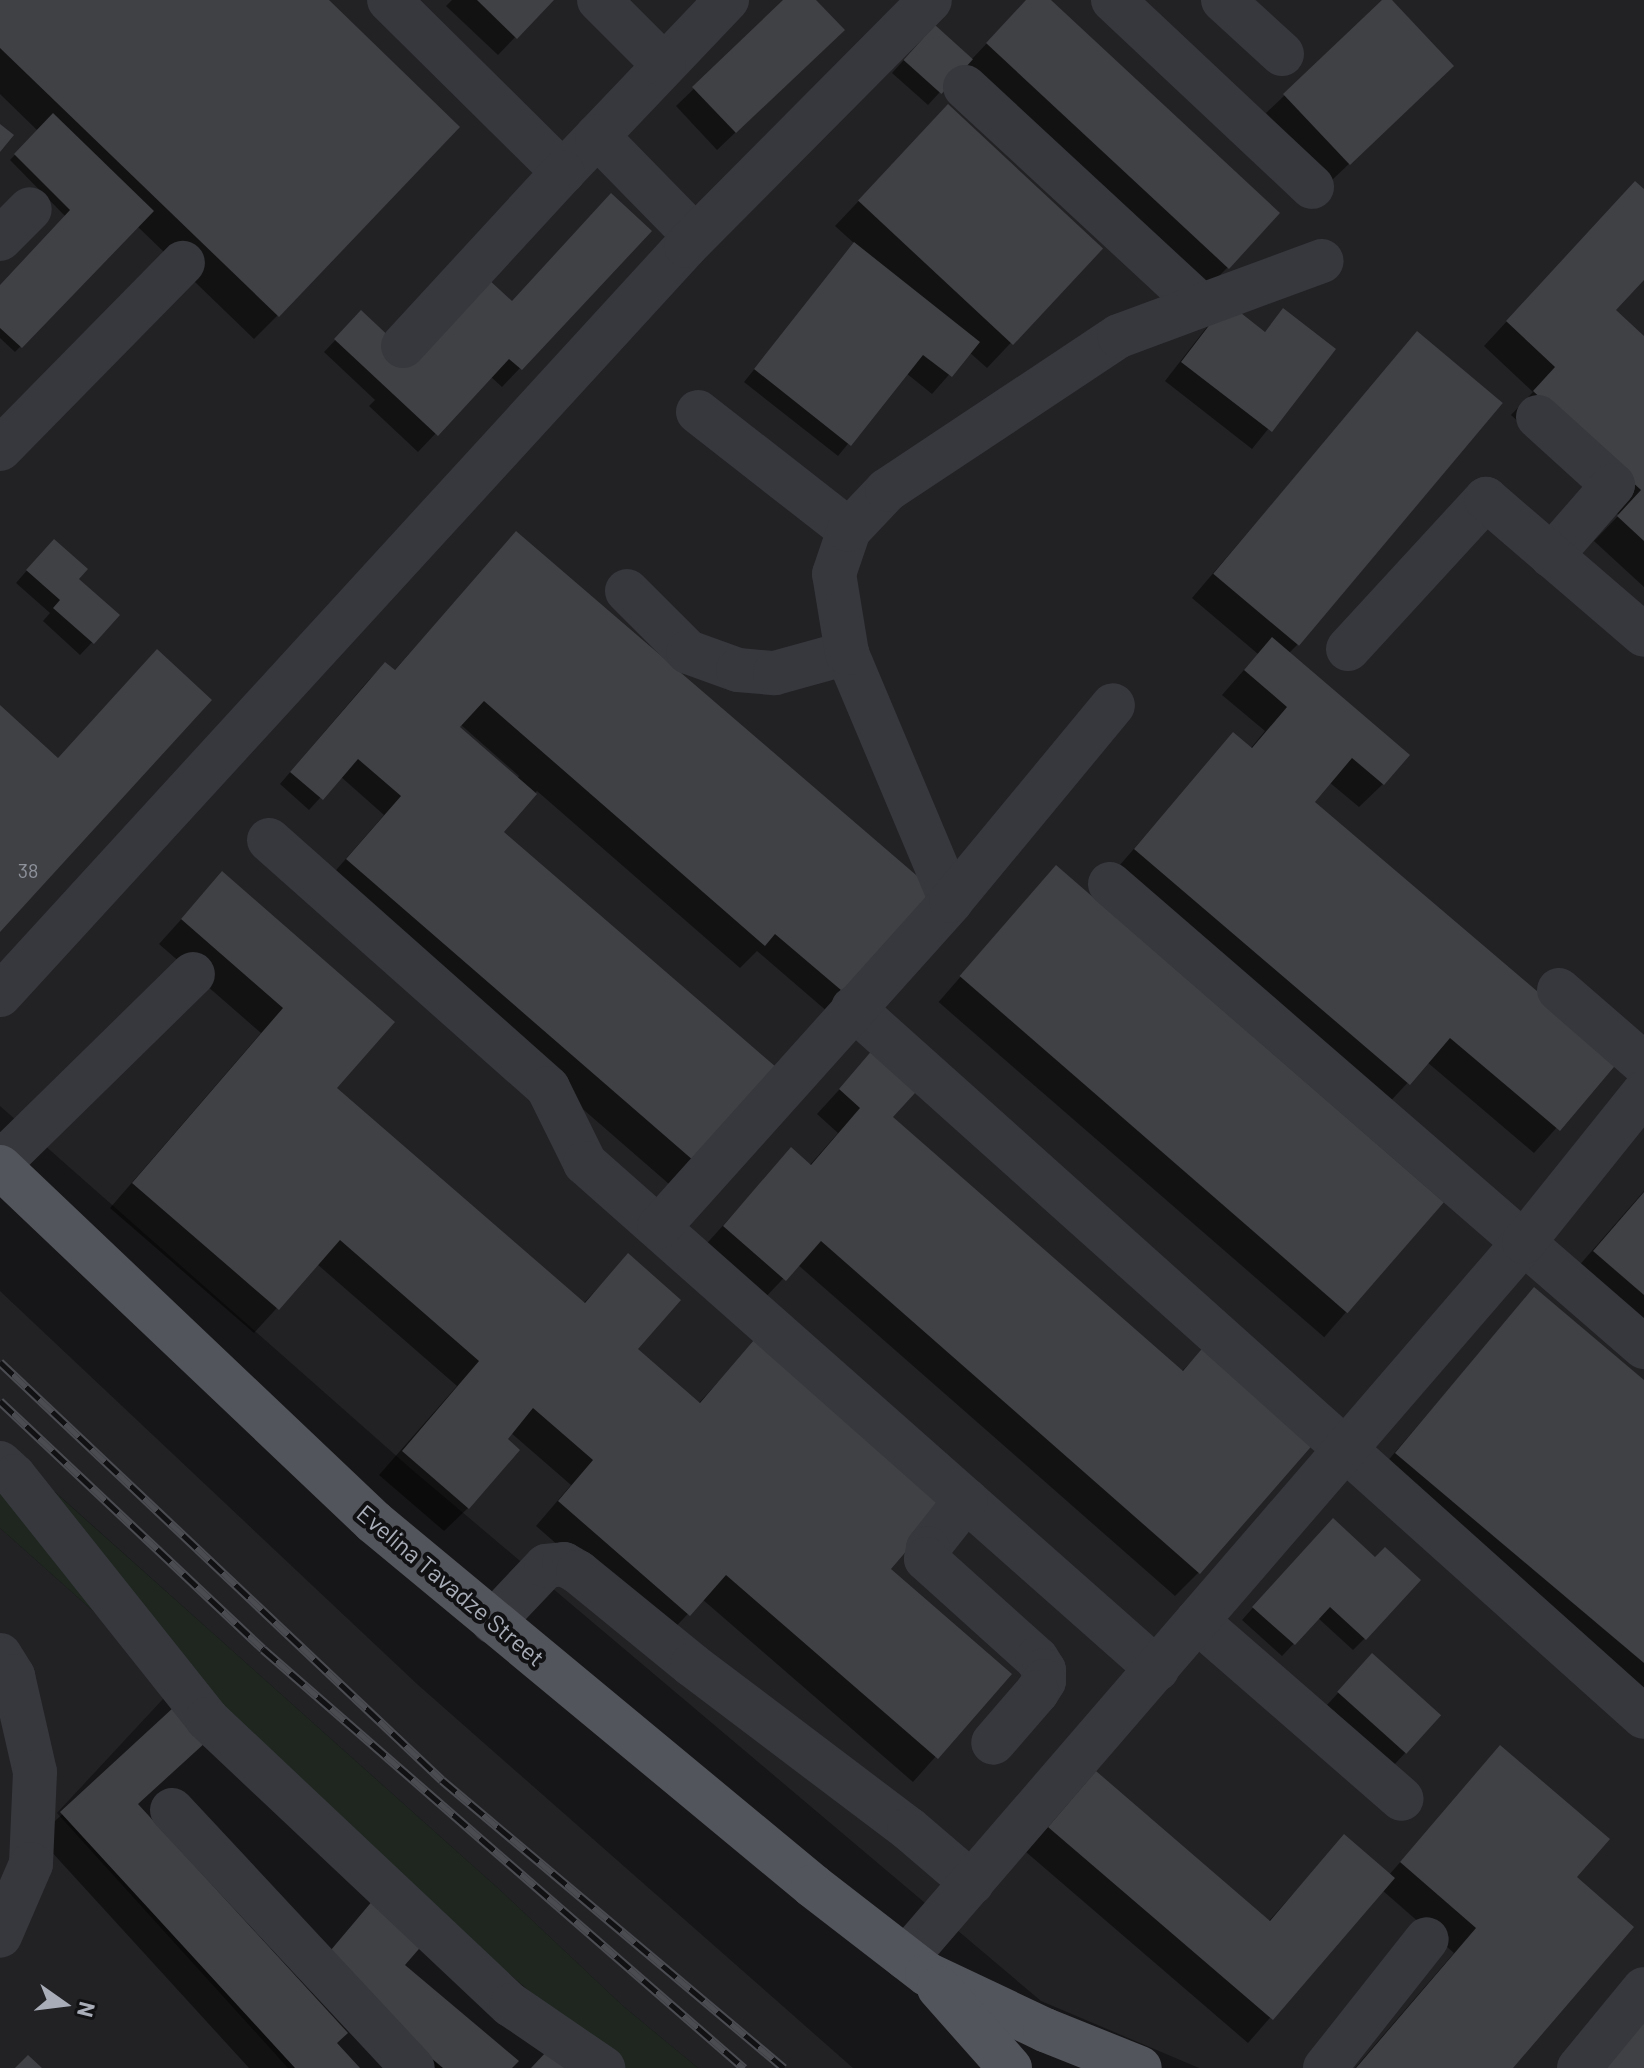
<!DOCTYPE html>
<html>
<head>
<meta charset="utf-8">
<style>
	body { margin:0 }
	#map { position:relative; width:1644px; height:2068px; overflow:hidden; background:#161618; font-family:Barlow,sans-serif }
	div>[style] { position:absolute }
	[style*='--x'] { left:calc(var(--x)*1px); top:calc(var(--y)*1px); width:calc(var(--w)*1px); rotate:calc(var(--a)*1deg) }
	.built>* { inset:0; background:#222225 }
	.green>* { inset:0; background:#1e261f }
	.shadow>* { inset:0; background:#0007; transform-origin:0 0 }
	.building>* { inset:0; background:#404145; transform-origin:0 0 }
	.minor>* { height:44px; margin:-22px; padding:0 22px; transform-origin:22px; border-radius:22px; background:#37383d }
	.major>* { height:44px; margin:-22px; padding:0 22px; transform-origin:22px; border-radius:22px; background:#53555c }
	.rail>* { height:9px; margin-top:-4.5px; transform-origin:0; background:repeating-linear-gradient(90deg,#111113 0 18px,#4a4c52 0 36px); box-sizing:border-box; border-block:2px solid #4a4c52 }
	span { translate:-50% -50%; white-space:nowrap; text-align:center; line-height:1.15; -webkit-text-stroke:8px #111113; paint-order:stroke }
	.number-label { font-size:20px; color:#8e929b }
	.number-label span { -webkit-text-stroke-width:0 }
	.street-label { font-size:24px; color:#a8adb8 }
	.north { position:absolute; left:24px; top:1964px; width:80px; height:80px; -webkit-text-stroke:6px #111113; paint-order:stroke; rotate:104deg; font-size:22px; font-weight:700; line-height:32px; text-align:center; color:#a8adb8 }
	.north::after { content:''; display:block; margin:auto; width:28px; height:36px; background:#a8adb8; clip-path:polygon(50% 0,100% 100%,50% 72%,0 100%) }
</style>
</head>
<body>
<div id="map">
	<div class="built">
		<i style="clip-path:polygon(0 0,1644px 0,1644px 2068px,1199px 2068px,1041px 2001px,410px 1468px,0 1106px)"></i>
		<i style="clip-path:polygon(0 1291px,417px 1684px,853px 2068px,698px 2068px,623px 2006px,500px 1890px,25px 1465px,0 1443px)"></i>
		<i style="clip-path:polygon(0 1528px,176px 1685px,57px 1813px,288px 2068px,0 2068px)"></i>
	</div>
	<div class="green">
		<i style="clip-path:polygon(0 1443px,500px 1890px,623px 2006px,698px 2068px,618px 2068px,176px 1685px,0 1528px)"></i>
	</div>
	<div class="shadow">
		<i style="clip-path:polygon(0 0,326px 0,278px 315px,254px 339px,137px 226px,15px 352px,0 338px,0 287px,66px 217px,10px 160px,38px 131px,0 94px)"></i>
		<i style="clip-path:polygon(452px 0,551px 0,498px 55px,446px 6px)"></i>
		<i style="clip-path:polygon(786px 0,813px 0,824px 48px,717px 150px,676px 106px)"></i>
		<i style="clip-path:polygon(1028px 0,1048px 0,1228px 267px,1204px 291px,963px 67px,928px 105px,892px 73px,923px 39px,971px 60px)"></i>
		<i style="clip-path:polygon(1385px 0,1389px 0,1433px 84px,1331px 181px,1266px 113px)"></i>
		<i style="clip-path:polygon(925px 131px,1099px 250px,987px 368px,969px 352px,932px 394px,906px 373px,838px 456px,744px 382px,855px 244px,835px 226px)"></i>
		<i style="clip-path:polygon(1644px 192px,1644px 277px,1614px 310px,1644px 339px,1644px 587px,1594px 541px,1619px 515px,1511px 415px,1533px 392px,1484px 346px,1612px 207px)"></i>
		<i style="clip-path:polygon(649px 231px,502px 387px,490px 376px,418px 452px,369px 406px,375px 400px,324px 352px,361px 313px,411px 360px)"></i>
		<i style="clip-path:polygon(1284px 311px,1333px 349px,1252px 449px,1165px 381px,1210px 323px,1264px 333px)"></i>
		<i style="clip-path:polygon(1418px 333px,1298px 644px,1288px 654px,1383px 784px,1359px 807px,1329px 782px,1312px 802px,1616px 1061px,1534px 1153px,1427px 1062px,1385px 1107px,1112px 874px,1233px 735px,1250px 749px,1265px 731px,1222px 695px,1258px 654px,1192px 598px)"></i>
		<i style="clip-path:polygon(evenodd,516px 533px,934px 893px,829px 1013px,757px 951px,740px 968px,537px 791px,502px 832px,773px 1067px,669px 1184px,324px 884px,384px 815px,340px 776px,309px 810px,280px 784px,367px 682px,385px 664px,393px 672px,516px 533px,460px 724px,519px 776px,517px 779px,457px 727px,460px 724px)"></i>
		<i style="clip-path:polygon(42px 553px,117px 616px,80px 655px,43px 621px,50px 613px,16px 583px)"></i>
		<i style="left:1056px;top:867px;width:511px;height:179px;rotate:41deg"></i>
		<i style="clip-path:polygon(222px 874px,335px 1088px,583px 1304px,628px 1256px,635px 1349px,698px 1404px,754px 1343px,888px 1569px,1009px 1674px,913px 1782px,702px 1599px,665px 1638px,536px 1526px,571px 1485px,510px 1432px,468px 1508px,444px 1531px,379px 1475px,457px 1386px,317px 1264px,254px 1333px,110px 1208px,261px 1033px,159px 944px)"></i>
		<i style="clip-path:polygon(881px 1044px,891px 1117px,1181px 1372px,1206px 1347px,1199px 1572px,1175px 1596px,797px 1264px,760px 1303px,700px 1251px,791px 1150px,809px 1166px,838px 1133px,817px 1114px)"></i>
		<i style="clip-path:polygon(1644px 1191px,1644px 1339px,1570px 1276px)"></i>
		<i style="clip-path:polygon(1534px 1290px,1644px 1382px,1644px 1707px,1373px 1478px)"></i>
		<i style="clip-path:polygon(1321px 1532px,1365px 1638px,1353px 1650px,1318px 1618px,1282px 1656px,1242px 1620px)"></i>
		<i style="clip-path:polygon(1361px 1668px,1439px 1716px,1394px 1765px,1327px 1705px)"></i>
		<i style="clip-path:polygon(173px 1710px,136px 1805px,357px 2068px,249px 2068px,38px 1837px)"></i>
		<i style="clip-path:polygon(1500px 1748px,1574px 1877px,1510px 2068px,1355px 2068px,1454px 1953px,1382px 1890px,1248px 2043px,1026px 1852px,1073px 1798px,1268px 1922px,1344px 1837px,1389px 1875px)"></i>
		<i style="clip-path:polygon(402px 1966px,510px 2068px,404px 2068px)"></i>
	</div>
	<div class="building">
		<i style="clip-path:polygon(0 0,329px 0,460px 127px,279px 317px,0 48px)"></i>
		<i style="clip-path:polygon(477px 0,554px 0,517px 39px)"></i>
		<i style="clip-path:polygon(783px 0,816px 0,845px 30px,736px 133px,692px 87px)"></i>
		<i style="clip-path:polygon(1026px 0,1051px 0,1280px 213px,1229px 269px,986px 43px)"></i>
		<i style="clip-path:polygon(1382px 0,1392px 0,1454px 66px,1350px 165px,1283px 94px)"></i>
		<i style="left:935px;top:25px;width:51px;height:47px;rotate:42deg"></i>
		<i style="left:948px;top:104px;width:212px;height:132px;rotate:43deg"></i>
		<i style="clip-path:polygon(53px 113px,154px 211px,22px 348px,0 328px,0 285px,70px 210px,14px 154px)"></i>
		<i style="clip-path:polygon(0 124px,14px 135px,0 152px)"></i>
		<i style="clip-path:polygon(1635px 181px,1644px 189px,1644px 280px,1616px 310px,1644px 336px,1644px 541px,1617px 516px,1641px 490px,1533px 391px,1555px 367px,1506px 321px)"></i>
		<i style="clip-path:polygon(611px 193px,652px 231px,522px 370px,509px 359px,438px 436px,334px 339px,361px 310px,412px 358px,487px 278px,512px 301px)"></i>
		<i style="clip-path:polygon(854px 242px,980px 342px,952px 377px,923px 355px,851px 446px,754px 369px)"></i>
		<i style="clip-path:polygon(1227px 302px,1265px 332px,1283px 308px,1336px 349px,1272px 432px,1181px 362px)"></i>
		<i style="left:1417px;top:331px;width:112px;height:317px;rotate:40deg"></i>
		<i style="clip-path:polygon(516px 531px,937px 893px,848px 996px,775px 934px,765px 946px,484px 701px,460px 727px,537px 794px,504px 832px,776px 1067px,694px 1161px,346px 859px,401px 796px,358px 759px,323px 800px,290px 772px,385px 662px,395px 670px)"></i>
		<i style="clip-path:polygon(54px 539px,88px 569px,79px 579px,120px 615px,94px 644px,53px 608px,60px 600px,26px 570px)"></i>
		<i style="clip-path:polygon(1272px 637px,1410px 755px,1384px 785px,1352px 758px,1315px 802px,1619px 1061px,1560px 1131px,1450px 1038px,1410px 1085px,1134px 849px,1233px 732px,1252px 748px,1287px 707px,1244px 670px)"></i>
		<i style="clip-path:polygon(157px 649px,212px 700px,0 932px,0 705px,58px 758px)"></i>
		<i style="left:1056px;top:865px;width:514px;height:147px;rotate:41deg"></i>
		<i style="clip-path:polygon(222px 871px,395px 1022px,337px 1088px,585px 1303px,628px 1253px,681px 1300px,638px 1349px,700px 1403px,754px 1340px,945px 1506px,891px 1569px,1012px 1674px,938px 1759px,726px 1575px,690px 1616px,558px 1501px,593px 1460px,533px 1408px,508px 1439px,520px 1450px,469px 1509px,402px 1451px,479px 1361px,340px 1240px,279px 1310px,132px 1183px,283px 1008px,181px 919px)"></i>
		<i style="clip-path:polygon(880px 1041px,926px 1081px,893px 1117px,1183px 1371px,1206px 1344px,1316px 1441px,1200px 1574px,821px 1241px,786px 1281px,723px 1226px,791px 1147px,811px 1165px,860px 1108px,839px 1089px)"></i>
		<i style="clip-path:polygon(1644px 1192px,1644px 1295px,1593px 1251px)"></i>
		<i style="clip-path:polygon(1534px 1287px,1644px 1380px,1644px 1663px,1395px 1453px)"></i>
		<i style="clip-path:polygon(1333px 1518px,1375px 1557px,1385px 1547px,1421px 1580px,1366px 1640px,1330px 1607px,1295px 1645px,1252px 1607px)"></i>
		<i style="left:1372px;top:1653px;width:93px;height:52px;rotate:42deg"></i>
		<i style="clip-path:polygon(174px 1707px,206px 1742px,138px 1804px,348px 2033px,337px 2043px,360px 2068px,295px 2068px,60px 1812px)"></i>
		<i style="clip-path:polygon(1500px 1745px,1610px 1839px,1577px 1877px,1634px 1927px,1513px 2068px,1356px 2068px,1476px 1928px,1400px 1862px)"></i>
		<i style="clip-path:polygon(1096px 1771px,1270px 1921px,1344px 1834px,1395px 1878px,1273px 2020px,1048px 1827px)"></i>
		<i style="clip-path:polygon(374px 1899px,425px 1942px,405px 1965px,519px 2061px,512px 2068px,443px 2068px,370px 2007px,325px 1957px)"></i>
		<i style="clip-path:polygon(1644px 2014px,1644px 2068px,1605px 2068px)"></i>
		<i style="clip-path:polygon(547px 2051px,566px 2068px,531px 2068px)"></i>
		<i style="clip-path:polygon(28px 2055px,42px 2068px,15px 2068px)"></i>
	</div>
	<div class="minor">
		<i style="--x:389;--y:0;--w:245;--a:44.7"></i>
		<i style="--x:563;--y:172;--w:238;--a:-46.4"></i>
		<i style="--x:599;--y:0;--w:92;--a:45"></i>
		<i style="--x:1113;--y:0;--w:273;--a:43.2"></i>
		<i style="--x:1223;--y:0;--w:80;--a:42.5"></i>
		<i style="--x:965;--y:87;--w:319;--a:42.8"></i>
		<i style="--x:597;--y:136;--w:140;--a:45.6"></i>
		<i style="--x:0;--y:239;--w:42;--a:-45"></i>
		<i style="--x:403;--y:346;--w:236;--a:-47.4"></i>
		<i style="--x:698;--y:412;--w:192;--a:38"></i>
		<i style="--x:1538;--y:417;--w:101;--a:42.2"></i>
		<i style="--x:1613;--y:485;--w:94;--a:131.1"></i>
		<i style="--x:0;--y:449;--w:261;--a:-45.5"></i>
		<i style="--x:627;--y:591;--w:86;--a:45"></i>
		<i style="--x:688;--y:652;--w:53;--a:19.8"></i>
		<i style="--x:738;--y:670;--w:37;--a:5"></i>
		<i style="--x:775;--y:673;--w:75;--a:-15.5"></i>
		<i style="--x:1348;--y:649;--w:204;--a:-47.4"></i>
		<i style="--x:1486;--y:499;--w:208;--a:40.7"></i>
		<i style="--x:269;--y:840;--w:373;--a:41.6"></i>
		<i style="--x:548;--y:1088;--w:84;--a:63.7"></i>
		<i style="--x:585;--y:1163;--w:764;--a:41.5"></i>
		<i style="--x:1110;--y:884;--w:707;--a:40.93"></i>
		<i style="--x:951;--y:901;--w:269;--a:-112.8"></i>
		<i style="--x:847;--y:653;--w:80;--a:-99.3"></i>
		<i style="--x:834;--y:574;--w:46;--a:-71.2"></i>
		<i style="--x:849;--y:530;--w:55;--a:-46.5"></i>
		<i style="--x:887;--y:490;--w:278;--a:-33.6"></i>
		<i style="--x:1119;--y:336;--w:216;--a:-20.3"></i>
		<i style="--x:1559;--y:990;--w:113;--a:41"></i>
		<i style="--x:0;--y:995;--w:1016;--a:-47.51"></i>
		<i style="--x:686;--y:246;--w:346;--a:-45.2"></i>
		<i style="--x:853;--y:1008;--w:1062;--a:41.87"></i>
		<i style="--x:0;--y:1163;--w:270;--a:-44.4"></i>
		<i style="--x:659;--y:1227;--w:438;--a:-48.1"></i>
		<i style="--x:951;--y:901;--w:254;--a:-50.4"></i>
		<i style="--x:0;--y:1463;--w:19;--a:43"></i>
		<i style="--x:14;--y:1476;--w:310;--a:51.5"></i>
		<i style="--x:207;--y:1719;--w:417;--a:43.3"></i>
		<i style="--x:511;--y:2005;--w:112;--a:34.4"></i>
		<i style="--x:966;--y:1500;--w:61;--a:128.4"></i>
		<i style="--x:928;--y:1548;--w:11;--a:100"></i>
		<i style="--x:926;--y:1559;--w:149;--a:42"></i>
		<i style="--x:1037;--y:1659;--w:13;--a:58"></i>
		<i style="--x:1044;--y:1670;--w:11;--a:90"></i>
		<i style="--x:1044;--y:1681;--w:13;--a:122"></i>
		<i style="--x:1037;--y:1692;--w:67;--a:130.8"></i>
		<i style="--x:1197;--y:1621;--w:271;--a:41"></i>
		<i style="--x:493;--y:1622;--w:77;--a:-46.6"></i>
		<i style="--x:546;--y:1566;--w:18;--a:-6"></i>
		<i style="--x:564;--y:1564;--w:16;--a:30"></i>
		<i style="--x:578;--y:1572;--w:147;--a:39.2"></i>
		<i style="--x:692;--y:1665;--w:272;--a:37.1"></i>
		<i style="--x:909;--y:1829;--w:83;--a:40.6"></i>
		<i style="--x:0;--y:1655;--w:25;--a:58"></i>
		<i style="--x:13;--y:1676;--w:98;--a:77.1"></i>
		<i style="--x:35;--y:1772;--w:92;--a:92.5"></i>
		<i style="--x:31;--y:1864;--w:78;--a:113.3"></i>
		<i style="--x:172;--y:1810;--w:353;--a:47"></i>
		<i style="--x:906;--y:1958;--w:946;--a:-49.2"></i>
		<i style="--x:1524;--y:1242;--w:192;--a:-51.3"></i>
		<i style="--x:1325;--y:2068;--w:164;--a:-51.7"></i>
		<i style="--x:1579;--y:2068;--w:102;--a:-50.6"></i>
	</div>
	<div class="major">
		<i style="--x:0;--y:1167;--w:516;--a:43.51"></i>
		<i style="--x:374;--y:1522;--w:570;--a:39.66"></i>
		<i style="--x:813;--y:1886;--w:144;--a:37.7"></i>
		<i style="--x:927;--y:1974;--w:131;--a:25.4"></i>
		<i style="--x:1045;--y:2030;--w:102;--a:21.8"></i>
		<i style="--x:939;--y:1988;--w:107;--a:48.4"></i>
	</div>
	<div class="rail">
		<i style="--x:0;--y:1362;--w:608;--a:43.4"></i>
		<i style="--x:442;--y:1780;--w:447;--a:40.1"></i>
		<i style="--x:0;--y:1401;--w:361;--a:43.3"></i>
		<i style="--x:263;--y:1649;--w:638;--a:41.06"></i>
	</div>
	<div class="number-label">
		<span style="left:28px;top:870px">38</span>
	</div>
	<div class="street-label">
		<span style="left:451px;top:1585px;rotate:40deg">Evelina Tavadze Street</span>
	</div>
	<div class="north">N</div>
</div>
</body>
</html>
